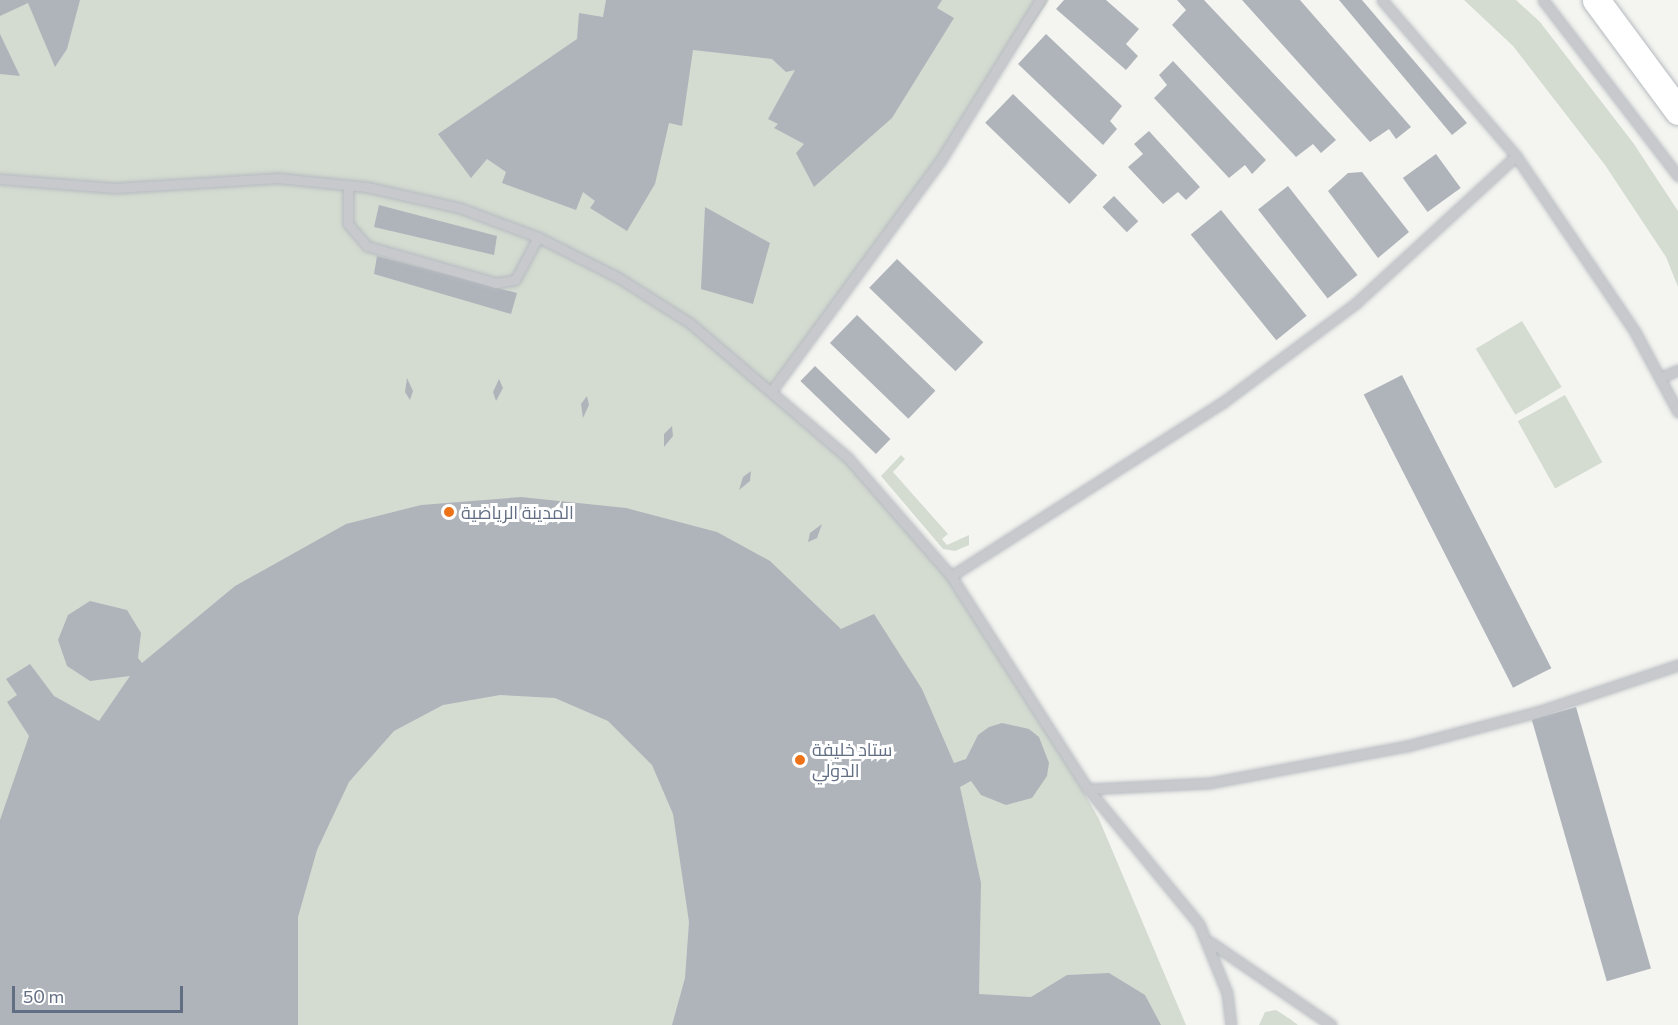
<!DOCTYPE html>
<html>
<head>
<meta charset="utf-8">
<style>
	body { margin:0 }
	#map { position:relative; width:1678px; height:1025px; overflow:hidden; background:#f4f5f0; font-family:Commissioner,Cairo,sans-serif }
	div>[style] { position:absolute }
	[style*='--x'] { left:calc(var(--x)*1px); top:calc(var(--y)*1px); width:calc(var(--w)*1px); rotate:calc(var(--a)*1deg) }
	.green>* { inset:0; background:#d4dcd1; transform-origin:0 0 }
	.building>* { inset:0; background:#afb4bb; transform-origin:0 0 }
	.roads { filter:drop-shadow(0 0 2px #b6bac0) drop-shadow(0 0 2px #b6bac0) }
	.lane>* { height:9px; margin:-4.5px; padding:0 4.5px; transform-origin:4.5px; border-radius:4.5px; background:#c7c9cd }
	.secondary>* { height:27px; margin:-13.5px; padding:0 13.5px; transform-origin:13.5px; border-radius:13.5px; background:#fff }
	.dots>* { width:16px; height:16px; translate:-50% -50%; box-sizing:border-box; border:3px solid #fff; border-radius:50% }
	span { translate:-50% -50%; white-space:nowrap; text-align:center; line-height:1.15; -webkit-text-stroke:6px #fff; paint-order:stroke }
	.poi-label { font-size:18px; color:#626e84 }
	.left { translate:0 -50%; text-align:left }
	.scale { position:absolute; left:12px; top:986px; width:171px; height:27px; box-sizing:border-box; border:3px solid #626e84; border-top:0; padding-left:8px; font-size:18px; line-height:21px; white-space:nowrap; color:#626e84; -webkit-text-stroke:4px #fff; paint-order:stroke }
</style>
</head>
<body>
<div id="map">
	<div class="green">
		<i style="clip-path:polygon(0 0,1049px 0,857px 283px,767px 389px,886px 499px,992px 631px,1099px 819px,1186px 1025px,0 1025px)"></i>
		<i style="clip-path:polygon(1464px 0,1516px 0,1540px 22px,1634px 144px,1678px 211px,1678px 287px,1666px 257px,1605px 165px,1513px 46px)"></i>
		<i style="left:1522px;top:321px;width:77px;height:54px;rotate:59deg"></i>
		<i style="left:1565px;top:395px;width:77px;height:54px;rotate:61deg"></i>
		<i style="clip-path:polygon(901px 455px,905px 459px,893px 472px,948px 534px,942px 539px,947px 545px,969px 535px,969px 545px,955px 551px,943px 549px,881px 476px)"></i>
		<i style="clip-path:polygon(1276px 1010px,1290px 1019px,1298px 1025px,1259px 1025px,1265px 1012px)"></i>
	</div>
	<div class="building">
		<i style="clip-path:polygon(0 0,80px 0,67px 49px,55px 67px,28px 3px,0 16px)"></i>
		<i style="clip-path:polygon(606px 0,942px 0,937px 8px,954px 18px,892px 118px,814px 187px,796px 153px,804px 144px,774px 128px,778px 124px,768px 119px,795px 70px,786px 72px,772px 59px,693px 50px,682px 126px,669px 123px,655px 184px,627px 231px,590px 208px,595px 201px,583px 192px,576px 210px,502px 183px,506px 172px,487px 159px,471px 178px,438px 134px,577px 39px,579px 13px,603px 17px)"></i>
		<i style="clip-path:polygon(1064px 0,1106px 0,1139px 29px,1126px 44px,1138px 56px,1126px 70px,1056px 9px)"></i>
		<i style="clip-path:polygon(1177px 0,1204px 0,1336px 140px,1321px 153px,1313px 144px,1296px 157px,1172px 25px,1186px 10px)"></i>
		<i style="clip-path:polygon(1242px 0,1300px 0,1411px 127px,1396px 139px,1389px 129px,1370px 142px)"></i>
		<i style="clip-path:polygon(1339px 0,1362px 0,1467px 123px,1452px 135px)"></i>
		<i style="clip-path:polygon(0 34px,20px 76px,0 74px)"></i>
		<i style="clip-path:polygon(1046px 34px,1122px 106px,1110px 121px,1117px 129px,1103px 145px,1018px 64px)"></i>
		<i style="clip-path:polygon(1173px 61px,1266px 160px,1252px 174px,1245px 165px,1229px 178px,1154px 98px,1167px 85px,1159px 75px)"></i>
		<i style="left:1013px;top:94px;width:117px;height:40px;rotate:44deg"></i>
		<i style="clip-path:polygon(1149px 131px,1200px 187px,1186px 200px,1178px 192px,1163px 204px,1128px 167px,1143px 154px,1134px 144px)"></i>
		<i style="left:1436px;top:154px;width:42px;height:41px;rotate:54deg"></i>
		<i style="clip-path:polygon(1362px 172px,1409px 232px,1378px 258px,1328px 191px,1348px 173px)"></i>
		<i style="left:1288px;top:186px;width:113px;height:38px;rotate:52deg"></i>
		<i style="left:1114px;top:196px;width:35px;height:16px;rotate:46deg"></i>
		<i style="clip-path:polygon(379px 205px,497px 236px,494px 255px,374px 227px)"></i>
		<i style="clip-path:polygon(705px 207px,770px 243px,753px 304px,701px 289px)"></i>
		<i style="left:1221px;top:210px;width:136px;height:39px;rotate:51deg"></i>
		<i style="clip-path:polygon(377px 256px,517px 293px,511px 314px,374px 274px)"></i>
		<i style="left:897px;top:259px;width:120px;height:40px;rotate:44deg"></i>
		<i style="left:857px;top:315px;width:109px;height:39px;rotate:44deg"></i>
		<i style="left:815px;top:366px;width:105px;height:21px;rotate:44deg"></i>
		<i style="left:1402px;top:375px;width:329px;height:43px;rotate:63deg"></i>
		<i style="clip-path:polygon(407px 378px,413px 391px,410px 400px,405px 392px)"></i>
		<i style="clip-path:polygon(499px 379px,503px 388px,496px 401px,493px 392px)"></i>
		<i style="clip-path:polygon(587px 396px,589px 405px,583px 418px,581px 404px)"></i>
		<i style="clip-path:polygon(672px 426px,673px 436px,664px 447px,664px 434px)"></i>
		<i style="clip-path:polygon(751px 471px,750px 481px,739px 490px,743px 477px)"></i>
		<i style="clip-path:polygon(521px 497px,626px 508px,717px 532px,770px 561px,841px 629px,874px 614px,922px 689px,954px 763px,966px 759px,978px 735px,989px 727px,1002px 723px,1029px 729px,1039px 737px,1049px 763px,1047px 776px,1032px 798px,1006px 805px,981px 795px,971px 781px,960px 787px,981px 883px,979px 994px,1031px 997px,1067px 975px,1109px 973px,1145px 995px,1161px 1025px,672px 1025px,685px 978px,689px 922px,673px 814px,652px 765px,608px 721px,555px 698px,500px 695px,443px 705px,394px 731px,349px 782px,317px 850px,298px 917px,298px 1025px,0 1025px,0 820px,29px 736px,7px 702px,17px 695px,6px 679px,30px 664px,54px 696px,99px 721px,130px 676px,90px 681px,67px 666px,58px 640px,68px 615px,90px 601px,127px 610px,141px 633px,138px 658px,142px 663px,235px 586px,346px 524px,421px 505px)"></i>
		<i style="clip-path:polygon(822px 524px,817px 538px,808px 542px,810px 533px)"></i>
		<i style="left:1576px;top:707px;width:272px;height:46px;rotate:74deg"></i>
	</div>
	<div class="roads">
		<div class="lane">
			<i style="--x:1382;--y:0;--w:206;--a:49.3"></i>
			<i style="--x:1516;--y:156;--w:212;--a:55.9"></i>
			<i style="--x:1635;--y:332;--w:91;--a:61.7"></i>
			<i style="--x:1543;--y:0;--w:222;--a:52.5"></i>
			<i style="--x:0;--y:179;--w:115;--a:4.5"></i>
			<i style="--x:115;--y:188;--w:163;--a:-3.5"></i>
			<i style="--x:278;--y:178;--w:89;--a:5.8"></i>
			<i style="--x:367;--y:187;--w:95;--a:12.7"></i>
			<i style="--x:460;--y:208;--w:83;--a:20.4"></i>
			<i style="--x:538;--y:237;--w:91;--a:26.8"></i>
			<i style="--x:619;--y:278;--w:84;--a:32.4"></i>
			<i style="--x:690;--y:323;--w:208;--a:40.5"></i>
			<i style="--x:848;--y:458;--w:157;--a:48.9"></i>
			<i style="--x:951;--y:576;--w:253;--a:57.3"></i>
			<i style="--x:1088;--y:789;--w:175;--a:50.6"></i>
			<i style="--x:1199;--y:924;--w:74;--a:67.9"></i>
			<i style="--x:1227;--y:993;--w:32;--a:83"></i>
			<i style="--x:348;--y:185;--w:39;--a:90"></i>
			<i style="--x:348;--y:224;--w:29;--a:49"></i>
			<i style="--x:367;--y:246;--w:134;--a:16"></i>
			<i style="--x:496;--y:283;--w:19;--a:-9"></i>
			<i style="--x:515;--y:280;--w:49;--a:-61.9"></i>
			<i style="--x:1662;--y:377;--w:17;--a:-24"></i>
			<i style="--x:773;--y:389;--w:283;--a:-53.8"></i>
			<i style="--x:940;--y:161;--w:190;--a:-58.2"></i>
			<i style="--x:951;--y:576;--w:322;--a:-32.6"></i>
			<i style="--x:1222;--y:403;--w:167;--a:-36.7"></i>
			<i style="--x:1356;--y:303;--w:217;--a:-42.6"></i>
			<i style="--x:1088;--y:789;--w:121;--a:-2.8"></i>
			<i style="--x:1209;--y:783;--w:201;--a:-10.6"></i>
			<i style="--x:1407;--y:746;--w:134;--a:-14.7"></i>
			<i style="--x:1537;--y:712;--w:149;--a:-18.4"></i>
			<i style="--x:1210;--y:942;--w:147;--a:34.4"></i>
		</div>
		<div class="secondary">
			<i style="--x:1596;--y:0;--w:138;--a:53.5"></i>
		</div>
	</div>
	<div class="dots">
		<i style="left:449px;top:512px;background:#ee7218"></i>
		<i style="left:800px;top:760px;background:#ee7218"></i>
	</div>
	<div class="poi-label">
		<span class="left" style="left:461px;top:512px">المدينة الرياضية</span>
		<span class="left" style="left:812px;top:760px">ستاد خليفة<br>الدولي</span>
	</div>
	<div class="scale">50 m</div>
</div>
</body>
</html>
